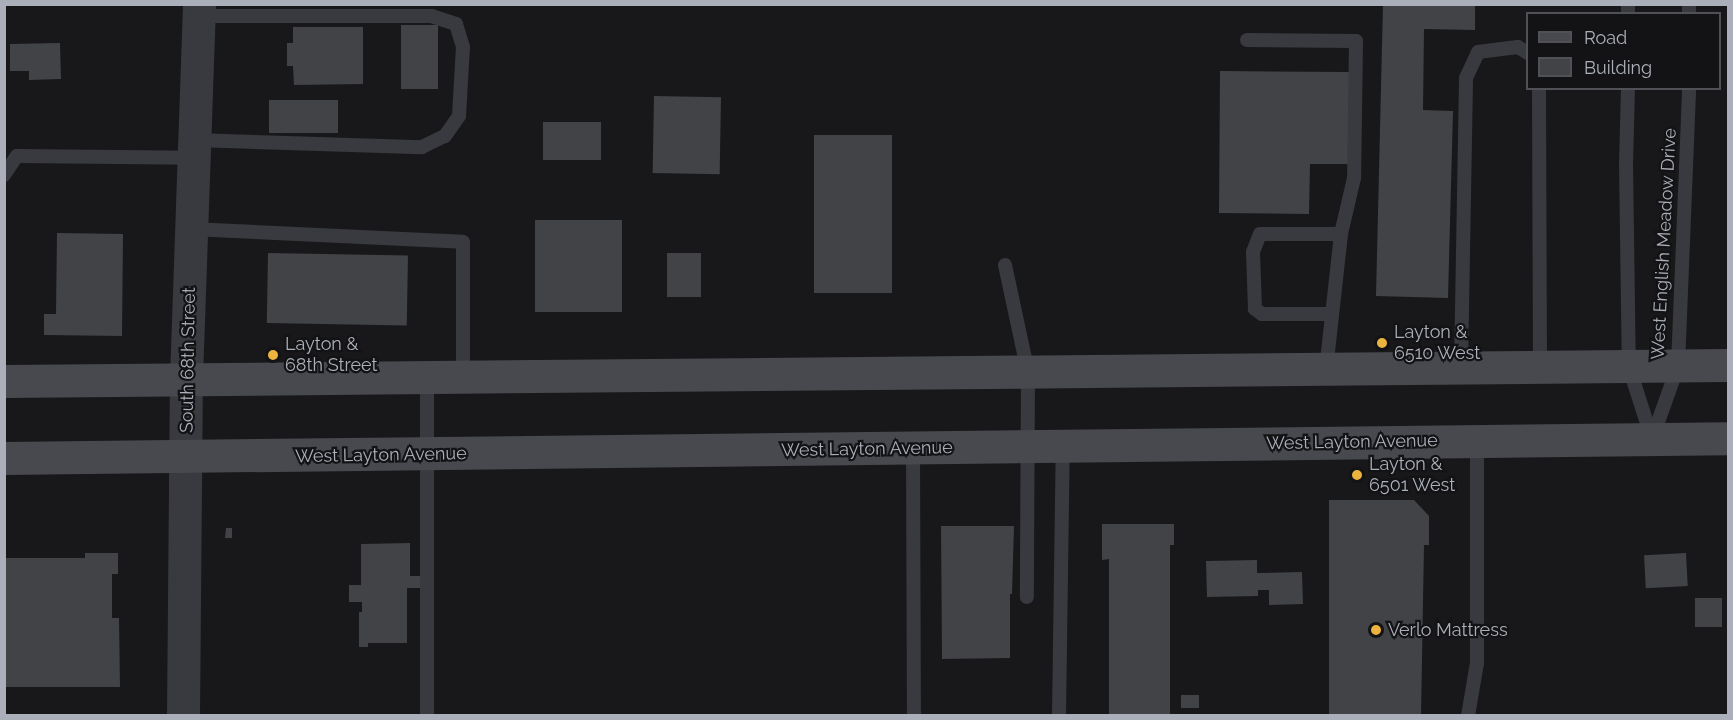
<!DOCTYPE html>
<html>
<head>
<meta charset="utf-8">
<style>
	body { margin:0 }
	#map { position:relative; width:1733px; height:720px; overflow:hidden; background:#18181a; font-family:Raleway,sans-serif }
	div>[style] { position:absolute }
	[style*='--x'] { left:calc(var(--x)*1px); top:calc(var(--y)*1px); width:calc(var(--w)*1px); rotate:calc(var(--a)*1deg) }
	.building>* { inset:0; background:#424347; transform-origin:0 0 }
	.service>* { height:14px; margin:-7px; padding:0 7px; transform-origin:7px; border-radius:7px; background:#393a3f }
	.tertiary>* { height:33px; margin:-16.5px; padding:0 16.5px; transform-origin:16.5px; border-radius:16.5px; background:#393a3f }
	.secondary>* { height:33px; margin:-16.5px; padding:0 16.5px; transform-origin:16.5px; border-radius:16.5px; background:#47494f }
	.dots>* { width:16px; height:16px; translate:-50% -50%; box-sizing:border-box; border:3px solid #131315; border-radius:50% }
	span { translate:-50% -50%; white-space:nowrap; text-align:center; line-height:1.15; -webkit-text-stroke:4.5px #131315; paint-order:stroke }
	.street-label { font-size:18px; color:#abafb9 }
	.poi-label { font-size:18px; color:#abafb9 }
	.left { translate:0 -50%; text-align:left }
	.frame { position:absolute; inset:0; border:6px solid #abafb9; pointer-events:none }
	.legend { position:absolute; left:1526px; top:12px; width:195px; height:78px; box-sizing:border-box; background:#131315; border:2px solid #505157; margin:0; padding:8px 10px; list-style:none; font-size:18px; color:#abafb9 }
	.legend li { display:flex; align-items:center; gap:12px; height:30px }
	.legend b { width:30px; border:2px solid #505157 }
</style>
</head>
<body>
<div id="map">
	<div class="building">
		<i style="clip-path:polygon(1383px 4px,1475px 4px,1475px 30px,1424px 29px,1423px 110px,1453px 111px,1448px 298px,1376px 296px)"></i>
		<i style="left:401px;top:25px;width:37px;height:64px"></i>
		<i style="clip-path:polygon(293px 27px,363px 27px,363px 84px,294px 85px,293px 66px,287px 66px,287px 43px,293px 43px)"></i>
		<i style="clip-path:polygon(60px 43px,61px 79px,29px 80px,29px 71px,10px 71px,10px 44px)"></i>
		<i style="clip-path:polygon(1220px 71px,1349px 72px,1349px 164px,1310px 164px,1309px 214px,1219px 213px)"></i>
		<i style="left:654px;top:96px;width:67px;height:77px;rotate:1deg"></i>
		<i style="left:269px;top:100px;width:69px;height:33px"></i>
		<i style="left:543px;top:122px;width:58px;height:38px"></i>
		<i style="left:814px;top:135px;width:78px;height:158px"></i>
		<i style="left:535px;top:220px;width:87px;height:92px"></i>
		<i style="clip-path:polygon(57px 233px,123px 234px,122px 336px,44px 335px,44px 314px,56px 314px)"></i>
		<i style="left:268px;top:253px;width:140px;height:70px;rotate:1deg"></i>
		<i style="left:701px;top:253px;width:44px;height:34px;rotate:90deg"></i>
		<i style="clip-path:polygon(1329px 500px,1414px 500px,1429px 516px,1429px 545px,1424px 545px,1421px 716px,1329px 716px)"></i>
		<i style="clip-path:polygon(1102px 524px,1174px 524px,1174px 545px,1170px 545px,1170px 716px,1109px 716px,1109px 559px,1102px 560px)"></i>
		<i style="clip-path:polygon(941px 526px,1014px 526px,1012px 594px,1010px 594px,1010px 658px,942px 659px)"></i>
		<i style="clip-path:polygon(226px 528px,232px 528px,232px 538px,225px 538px)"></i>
		<i style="clip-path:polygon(410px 543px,410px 576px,422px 576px,422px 588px,407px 588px,407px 643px,368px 643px,368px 647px,359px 647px,359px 612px,362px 612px,362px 602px,349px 602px,349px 585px,361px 585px,361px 544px)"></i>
		<i style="clip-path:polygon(85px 553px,118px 553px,118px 574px,112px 574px,112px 618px,119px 618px,120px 687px,4px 687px,4px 558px,85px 558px)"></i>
		<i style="left:1686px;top:553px;width:33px;height:42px;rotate:87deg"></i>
		<i style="clip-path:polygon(1257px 560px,1257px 573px,1302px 572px,1303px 604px,1269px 605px,1269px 590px,1258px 590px,1258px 596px,1207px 597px,1206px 561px)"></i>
		<i style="left:1695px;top:598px;width:27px;height:29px"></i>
		<i style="left:1181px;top:695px;width:18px;height:13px"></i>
	</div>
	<div class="service">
		<i style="--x:1628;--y:4;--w:10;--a:90"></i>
		<i style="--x:1689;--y:4;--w:10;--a:90"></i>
		<i style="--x:1247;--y:40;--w:109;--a:0.5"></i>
		<i style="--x:1356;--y:41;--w:137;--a:90.8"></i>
		<i style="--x:1354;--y:178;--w:57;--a:103.1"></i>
		<i style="--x:1341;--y:234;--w:137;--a:96.3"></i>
		<i style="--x:1539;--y:88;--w:278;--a:89.8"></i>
		<i style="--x:1628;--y:88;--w:75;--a:91.5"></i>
		<i style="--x:1626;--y:163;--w:204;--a:89.2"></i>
		<i style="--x:1629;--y:367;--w:76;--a:72.3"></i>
		<i style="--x:194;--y:140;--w:228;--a:1.8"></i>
		<i style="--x:422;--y:147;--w:25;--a:-26"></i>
		<i style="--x:445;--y:136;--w:24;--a:-55"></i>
		<i style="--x:459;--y:116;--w:69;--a:-86.7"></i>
		<i style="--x:463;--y:47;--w:24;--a:-107"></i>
		<i style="--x:456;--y:24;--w:25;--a:-162"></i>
		<i style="--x:432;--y:16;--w:234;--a:180"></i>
		<i style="--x:4;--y:175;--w:23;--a:-56"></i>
		<i style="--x:17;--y:156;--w:177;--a:0.6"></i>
		<i style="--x:191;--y:229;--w:272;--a:2.7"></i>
		<i style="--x:463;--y:242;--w:134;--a:90"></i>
		<i style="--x:1005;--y:265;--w:109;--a:77.9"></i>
		<i style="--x:1028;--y:372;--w:225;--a:90.3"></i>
		<i style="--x:1332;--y:314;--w:70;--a:180"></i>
		<i style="--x:1262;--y:314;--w:9;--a:-144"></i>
		<i style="--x:1255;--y:309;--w:57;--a:-92"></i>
		<i style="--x:1253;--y:252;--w:19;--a:-69"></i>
		<i style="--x:1260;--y:234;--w:81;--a:0"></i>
		<i style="--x:1461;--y:367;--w:289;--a:-89"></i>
		<i style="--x:1466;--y:78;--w:29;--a:-65"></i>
		<i style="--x:1478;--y:52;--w:40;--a:-7.1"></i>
		<i style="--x:1518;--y:47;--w:12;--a:31"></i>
		<i style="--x:427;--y:376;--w:340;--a:90"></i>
		<i style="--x:1652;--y:439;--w:77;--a:-70.4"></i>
		<i style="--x:1678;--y:366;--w:278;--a:-87.7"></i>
		<i style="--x:913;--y:448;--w:268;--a:89.8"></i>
		<i style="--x:1059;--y:716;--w:270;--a:-89.2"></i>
		<i style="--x:1468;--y:716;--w:54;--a:-80.4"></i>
		<i style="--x:1477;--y:663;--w:222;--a:-90"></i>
	</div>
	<div class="tertiary">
		<i style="--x:183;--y:716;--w:338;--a:-89.5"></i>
		<i style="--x:186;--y:378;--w:374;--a:-88"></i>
	</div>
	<div class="secondary">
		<i style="--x:4;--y:381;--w:1724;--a:-0.53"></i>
		<i style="--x:4;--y:458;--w:1724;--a:-0.66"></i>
	</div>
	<div class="dots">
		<i style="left:1382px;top:343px;background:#ecb43e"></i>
		<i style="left:273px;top:355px;background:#ecb43e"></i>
		<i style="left:1357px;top:475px;background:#ecb43e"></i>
		<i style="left:1376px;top:630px;background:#ecb43e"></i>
	</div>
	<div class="street-label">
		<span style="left:1664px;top:244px;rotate:-87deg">West English Meadow Drive</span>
		<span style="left:188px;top:360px;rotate:-89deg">South 68th Street</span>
		<span style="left:1352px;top:442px;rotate:-1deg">West Layton Avenue</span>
		<span style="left:867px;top:449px;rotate:-1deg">West Layton Avenue</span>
		<span style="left:381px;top:455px;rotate:-1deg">West Layton Avenue</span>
	</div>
	<div class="poi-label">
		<span class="left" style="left:1394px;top:343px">Layton &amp;<br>6510 West</span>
		<span class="left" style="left:285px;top:355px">Layton &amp;<br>68th Street</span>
		<span class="left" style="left:1369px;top:475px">Layton &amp;<br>6501 West</span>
		<span class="left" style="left:1388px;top:630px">Verlo Mattress</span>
	</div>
	<div class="frame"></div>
	<ul class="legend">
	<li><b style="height:8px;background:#47494f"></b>Road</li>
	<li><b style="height:16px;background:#424347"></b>Building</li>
	</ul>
</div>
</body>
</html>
